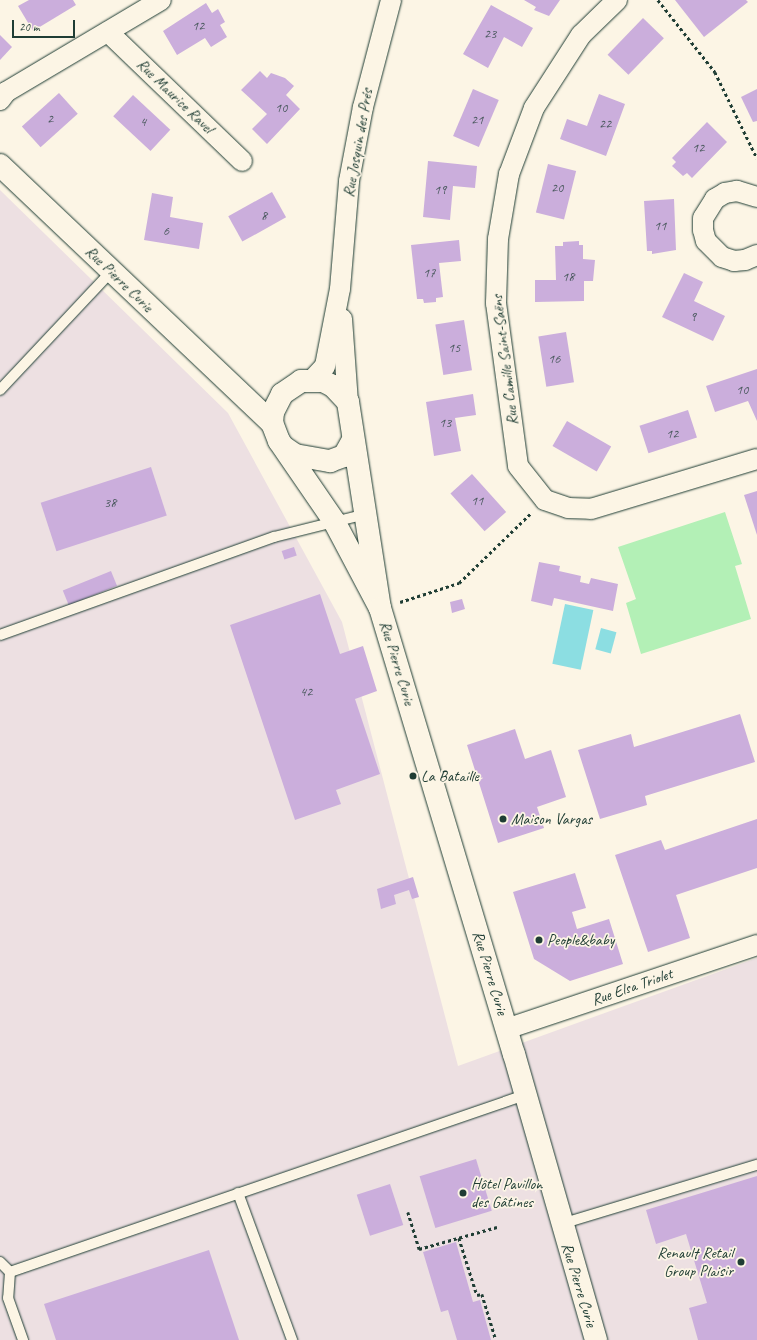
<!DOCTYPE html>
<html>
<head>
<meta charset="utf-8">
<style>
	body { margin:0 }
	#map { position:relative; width:757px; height:1340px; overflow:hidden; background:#fcf5e5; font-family:Caveat,sans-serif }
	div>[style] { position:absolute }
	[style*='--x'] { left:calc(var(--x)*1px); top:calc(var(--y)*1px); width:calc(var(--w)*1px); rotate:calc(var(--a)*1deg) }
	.built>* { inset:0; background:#ede0e2 }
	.green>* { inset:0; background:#b3f0b6 }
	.water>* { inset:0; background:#8cdee2; transform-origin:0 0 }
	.building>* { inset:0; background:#cbaedc; transform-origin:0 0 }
	.path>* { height:2.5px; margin-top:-1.25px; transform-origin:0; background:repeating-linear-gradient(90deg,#1f3d34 0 3px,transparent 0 6px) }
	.roads { filter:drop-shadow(0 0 1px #1f3d34) drop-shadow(0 0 1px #1f3d34) }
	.lane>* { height:10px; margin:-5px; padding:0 5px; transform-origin:5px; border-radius:5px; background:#fcf5e5 }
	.street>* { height:20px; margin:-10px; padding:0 10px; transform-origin:10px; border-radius:10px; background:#fcf5e5 }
	.secondary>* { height:22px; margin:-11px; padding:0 11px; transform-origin:11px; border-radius:11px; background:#fcf5e5 }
	.dots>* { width:11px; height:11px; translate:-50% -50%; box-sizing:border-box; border:2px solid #fcf5e5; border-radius:50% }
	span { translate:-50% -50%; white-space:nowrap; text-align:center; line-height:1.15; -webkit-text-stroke:3.5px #fcf5e5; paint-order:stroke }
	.number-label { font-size:14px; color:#4a595e }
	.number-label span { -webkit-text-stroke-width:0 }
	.street-label { font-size:16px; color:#1f3d34 }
	.poi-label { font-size:16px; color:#1f3d34 }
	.left { translate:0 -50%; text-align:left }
	.right { translate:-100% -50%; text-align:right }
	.scale { position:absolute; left:12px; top:20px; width:63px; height:18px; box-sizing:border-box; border:2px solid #1f3d34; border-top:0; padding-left:5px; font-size:12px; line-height:14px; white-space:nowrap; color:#1f3d34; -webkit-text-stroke:3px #fcf5e5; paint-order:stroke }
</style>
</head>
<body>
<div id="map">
	<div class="built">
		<i style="clip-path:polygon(0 190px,228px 413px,342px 622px,458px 1066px,757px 958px,757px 1340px,0 1340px)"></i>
	</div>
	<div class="green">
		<i style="clip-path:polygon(725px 512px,742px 564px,735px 566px,751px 619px,641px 654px,626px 603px,636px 599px,618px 547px)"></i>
	</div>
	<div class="water">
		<i style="left:565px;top:604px;width:29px;height:61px;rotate:12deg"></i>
		<i style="left:601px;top:628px;width:16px;height:22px;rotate:15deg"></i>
	</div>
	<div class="building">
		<i style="clip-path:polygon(29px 0,73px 0,76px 5px,33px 31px,18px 6px)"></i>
		<i style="clip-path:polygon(524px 0,560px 0,549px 16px,534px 10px,536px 7px)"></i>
		<i style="clip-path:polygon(675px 0,746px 0,748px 2px,704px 37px)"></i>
		<i style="clip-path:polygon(206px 3px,212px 13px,218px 9px,225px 22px,220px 25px,227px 37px,211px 47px,205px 38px,177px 55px,163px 31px)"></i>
		<i style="clip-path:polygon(491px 5px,533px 28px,522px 47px,504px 37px,488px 68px,463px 54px)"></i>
		<i style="left:643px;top:18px;width:29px;height:51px;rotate:44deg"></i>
		<i style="clip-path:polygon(0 35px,12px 47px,0 60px)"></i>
		<i style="clip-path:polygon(260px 71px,267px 78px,271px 73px,285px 78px,294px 86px,286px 95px,300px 109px,267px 144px,252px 129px,267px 114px,241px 90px)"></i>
		<i style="left:473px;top:89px;width:28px;height:51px;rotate:23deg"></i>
		<i style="clip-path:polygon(757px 89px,757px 121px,753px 122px,741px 97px)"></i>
		<i style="left:59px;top:93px;width:28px;height:50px;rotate:48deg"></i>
		<i style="clip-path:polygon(599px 94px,625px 104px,606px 156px,560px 139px,567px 119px,587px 126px)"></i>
		<i style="left:133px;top:95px;width:51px;height:29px;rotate:43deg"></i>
		<i style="clip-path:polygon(707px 122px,727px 142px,692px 178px,687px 173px,683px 176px,672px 166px,676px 162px,672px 158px)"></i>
		<i style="clip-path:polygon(428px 161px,477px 166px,475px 188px,453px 186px,450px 220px,423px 217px)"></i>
		<i style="left:548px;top:164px;width:29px;height:50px;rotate:14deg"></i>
		<i style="left:272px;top:192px;width:29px;height:50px;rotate:61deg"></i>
		<i style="clip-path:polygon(152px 193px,173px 197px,170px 217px,203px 223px,199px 249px,144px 240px)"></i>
		<i style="clip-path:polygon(674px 199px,676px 250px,652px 254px,652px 251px,647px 251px,644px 201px)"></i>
		<i style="clip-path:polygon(459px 240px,461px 261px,439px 263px,443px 297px,436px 298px,436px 302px,424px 303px,423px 299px,417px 299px,411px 245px)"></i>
		<i style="clip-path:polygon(579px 241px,579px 245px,583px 245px,583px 259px,595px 260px,593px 281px,584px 281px,584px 301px,535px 302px,535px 280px,556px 280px,555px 246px,563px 246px,563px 242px)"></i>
		<i style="clip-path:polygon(684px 273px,703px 282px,694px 301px,725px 316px,713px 341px,662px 317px)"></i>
		<i style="left:464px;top:320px;width:51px;height:29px;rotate:81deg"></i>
		<i style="left:566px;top:332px;width:51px;height:28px;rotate:81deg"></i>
		<i style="clip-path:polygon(757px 369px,757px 421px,748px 401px,715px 412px,706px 386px)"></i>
		<i style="clip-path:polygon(473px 394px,476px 415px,455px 418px,461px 451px,434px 456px,426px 402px)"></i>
		<i style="left:688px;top:410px;width:29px;height:51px;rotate:72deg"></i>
		<i style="left:567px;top:421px;width:51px;height:29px;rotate:30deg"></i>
		<i style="left:151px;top:467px;width:51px;height:116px;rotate:72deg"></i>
		<i style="left:472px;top:474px;width:51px;height:29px;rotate:48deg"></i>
		<i style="clip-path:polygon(757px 491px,757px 535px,744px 495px)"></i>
		<i style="left:294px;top:547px;width:9px;height:13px;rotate:72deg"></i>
		<i style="clip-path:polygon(539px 562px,560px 566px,559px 571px,581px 576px,580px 582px,589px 584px,591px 578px,618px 584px,613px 611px,554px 598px,552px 606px,531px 601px)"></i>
		<i style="left:111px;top:571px;width:16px;height:52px;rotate:68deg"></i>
		<i style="clip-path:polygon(320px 594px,340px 654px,363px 646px,377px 691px,355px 699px,380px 774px,336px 790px,341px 804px,295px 820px,230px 625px)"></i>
		<i style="clip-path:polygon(462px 599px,465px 609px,452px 613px,450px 602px)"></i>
		<i style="clip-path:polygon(740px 714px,755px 762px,645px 796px,647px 805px,600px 819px,578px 750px,631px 734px,634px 747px)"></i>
		<i style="clip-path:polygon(515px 729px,525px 759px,551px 750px,566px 797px,537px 807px,544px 828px,498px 843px,467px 745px)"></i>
		<i style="clip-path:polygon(757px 819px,757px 868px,676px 895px,690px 938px,648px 952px,615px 855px,661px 840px,665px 850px)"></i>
		<i style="clip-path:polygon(575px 873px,586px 908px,572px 912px,577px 929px,609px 919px,623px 964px,570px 981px,534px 959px,513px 892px)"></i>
		<i style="clip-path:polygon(413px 877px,419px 897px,412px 899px,409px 890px,394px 895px,396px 904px,381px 909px,377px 889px)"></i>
		<i style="left:476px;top:1159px;width:54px;height:59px;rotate:73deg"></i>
		<i style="clip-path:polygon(757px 1176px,757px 1340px,698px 1340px,689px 1308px,707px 1303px,686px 1234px,656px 1244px,646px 1210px)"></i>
		<i style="left:390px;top:1184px;width:43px;height:35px;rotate:72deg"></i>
		<i style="clip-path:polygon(456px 1242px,473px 1302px,480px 1300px,491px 1340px,457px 1340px,448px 1310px,441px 1312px,423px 1252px)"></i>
		<i style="clip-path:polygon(209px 1250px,239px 1340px,56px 1340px,44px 1304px)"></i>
	</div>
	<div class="path">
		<i style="--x:658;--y:0;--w:92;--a:51.6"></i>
		<i style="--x:715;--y:72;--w:96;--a:64"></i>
		<i style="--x:400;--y:602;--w:62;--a:-17.9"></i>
		<i style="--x:459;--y:583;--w:100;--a:-44.2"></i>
		<i style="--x:408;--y:1212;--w:39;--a:73"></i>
		<i style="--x:419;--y:1249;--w:81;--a:-15.8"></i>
		<i style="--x:459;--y:1238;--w:60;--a:72.5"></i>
		<i style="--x:477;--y:1295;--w:5;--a:-11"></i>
		<i style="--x:482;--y:1294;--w:48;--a:73.1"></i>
	</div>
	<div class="roads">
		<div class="lane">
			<i style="--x:0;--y:390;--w:162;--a:-46.8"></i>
			<i style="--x:0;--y:635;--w:291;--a:-19.7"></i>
			<i style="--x:274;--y:537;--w:95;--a:-14"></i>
			<i style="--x:238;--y:1193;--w:157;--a:69.8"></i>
			<i style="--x:561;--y:1224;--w:205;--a:-16.8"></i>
			<i style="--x:0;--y:1262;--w:14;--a:45"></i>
			<i style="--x:10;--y:1272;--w:545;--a:-18.97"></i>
			<i style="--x:10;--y:1272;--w:26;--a:94"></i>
			<i style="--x:8;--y:1298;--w:45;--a:70.3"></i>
		</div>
		<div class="street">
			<i style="--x:617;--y:0;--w:50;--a:135.8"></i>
			<i style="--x:581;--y:35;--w:87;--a:122.8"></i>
			<i style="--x:534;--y:108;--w:71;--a:110.7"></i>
			<i style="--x:509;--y:174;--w:66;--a:99.6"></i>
			<i style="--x:498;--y:239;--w:64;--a:91.8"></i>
			<i style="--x:496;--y:303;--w:164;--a:82.3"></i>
			<i style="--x:518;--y:466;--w:43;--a:51.5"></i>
			<i style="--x:545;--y:500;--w:24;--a:19"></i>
			<i style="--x:568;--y:508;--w:23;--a:2"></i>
			<i style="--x:591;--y:509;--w:173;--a:-16.8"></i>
			<i style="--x:108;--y:32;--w:186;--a:43.9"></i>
			<i style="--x:0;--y:100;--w:10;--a:-53"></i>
			<i style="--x:6;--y:92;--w:180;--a:-30.7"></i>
			<i style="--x:757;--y:197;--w:21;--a:-163"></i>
			<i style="--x:737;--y:191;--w:12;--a:171"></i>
			<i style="--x:725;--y:193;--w:12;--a:149"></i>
			<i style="--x:715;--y:199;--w:22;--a:122"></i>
			<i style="--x:703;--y:218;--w:12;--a:90"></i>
			<i style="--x:703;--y:230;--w:11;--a:75"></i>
			<i style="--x:706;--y:241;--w:23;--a:45"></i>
			<i style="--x:722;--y:257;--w:13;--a:18"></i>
			<i style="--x:734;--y:261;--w:11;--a:-5"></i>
			<i style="--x:745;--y:260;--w:13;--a:-23"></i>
			<i style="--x:342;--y:319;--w:83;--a:85.9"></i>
			<i style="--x:312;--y:380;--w:19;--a:-47"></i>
			<i style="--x:325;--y:366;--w:78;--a:-79"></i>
			<i style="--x:340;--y:289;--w:108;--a:-85.2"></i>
			<i style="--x:349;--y:181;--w:75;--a:-79.3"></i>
			<i style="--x:363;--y:107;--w:111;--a:-75.3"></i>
			<i style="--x:506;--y:1029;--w:265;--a:-18.5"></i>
		</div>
		<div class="secondary">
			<i style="--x:0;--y:165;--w:375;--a:43.5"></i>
			<i style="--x:285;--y:448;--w:12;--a:35"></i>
			<i style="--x:295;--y:455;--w:36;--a:10"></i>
			<i style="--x:330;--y:461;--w:15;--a:-20"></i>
			<i style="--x:344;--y:456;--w:18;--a:-61"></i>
			<i style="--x:380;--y:608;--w:98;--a:-117.9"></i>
			<i style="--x:334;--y:521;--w:97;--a:-124.5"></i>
			<i style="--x:279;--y:441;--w:19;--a:-111"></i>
			<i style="--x:272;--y:423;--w:11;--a:-85"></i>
			<i style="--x:273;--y:412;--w:20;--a:-63"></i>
			<i style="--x:282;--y:394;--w:23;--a:-34"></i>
			<i style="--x:301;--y:381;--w:22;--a:0"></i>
			<i style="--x:323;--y:381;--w:11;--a:27"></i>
			<i style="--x:333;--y:386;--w:22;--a:47"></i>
			<i style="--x:348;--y:402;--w:208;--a:81.2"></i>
			<i style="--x:380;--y:608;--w:466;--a:73.3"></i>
			<i style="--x:514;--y:1054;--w:298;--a:74"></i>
		</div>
	</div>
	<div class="dots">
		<i style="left:413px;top:776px;background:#1f3d34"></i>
		<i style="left:503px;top:819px;background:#1f3d34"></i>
		<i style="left:539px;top:940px;background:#1f3d34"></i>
		<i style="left:463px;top:1193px;background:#1f3d34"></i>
		<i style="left:741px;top:1262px;background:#1f3d34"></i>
	</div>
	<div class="number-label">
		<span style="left:198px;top:26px">12</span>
		<span style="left:490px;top:34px">23</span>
		<span style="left:281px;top:108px">10</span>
		<span style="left:50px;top:119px">2</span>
		<span style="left:477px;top:120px">21</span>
		<span style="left:143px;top:122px">4</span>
		<span style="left:605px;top:124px">22</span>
		<span style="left:698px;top:148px">12</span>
		<span style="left:557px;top:188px">20</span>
		<span style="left:440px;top:190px">19</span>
		<span style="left:264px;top:216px">8</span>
		<span style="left:660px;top:226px">11</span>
		<span style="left:166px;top:231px">6</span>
		<span style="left:429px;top:273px">17</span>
		<span style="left:568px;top:277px">18</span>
		<span style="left:693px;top:317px">9</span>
		<span style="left:454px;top:348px">15</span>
		<span style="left:554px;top:359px">16</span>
		<span style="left:742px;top:390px">10</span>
		<span style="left:445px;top:423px">13</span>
		<span style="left:672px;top:434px">12</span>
		<span style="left:477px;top:501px">11</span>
		<span style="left:110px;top:503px">38</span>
		<span style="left:306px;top:692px">42</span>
	</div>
	<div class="street-label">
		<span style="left:175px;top:96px;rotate:44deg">Rue Maurice Ravel</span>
		<span style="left:358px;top:143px;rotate:-80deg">Rue Josquin des Prés</span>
		<span style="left:119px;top:279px;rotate:44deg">Rue Pierre Curie</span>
		<span style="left:505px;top:360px;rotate:-97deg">Rue Camille Saint-Saëns</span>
		<span style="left:397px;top:663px;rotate:73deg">Rue Pierre Curie</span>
		<span style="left:490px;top:973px;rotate:73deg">Rue Pierre Curie</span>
		<span style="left:632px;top:987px;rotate:-19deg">Rue Elsa Triolet</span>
		<span style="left:579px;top:1285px;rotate:73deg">Rue Pierre Curie</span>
	</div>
	<div class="poi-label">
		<span class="left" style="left:421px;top:776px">La Bataille</span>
		<span class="left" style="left:511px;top:819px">Maison Vargas</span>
		<span class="left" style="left:547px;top:940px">People&amp;baby</span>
		<span class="left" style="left:471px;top:1193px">Hôtel Pavillon<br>des Gâtines</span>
		<span class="right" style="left:733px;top:1262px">Renault Retail<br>Group Plaisir</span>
	</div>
	<div class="scale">20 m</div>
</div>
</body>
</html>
